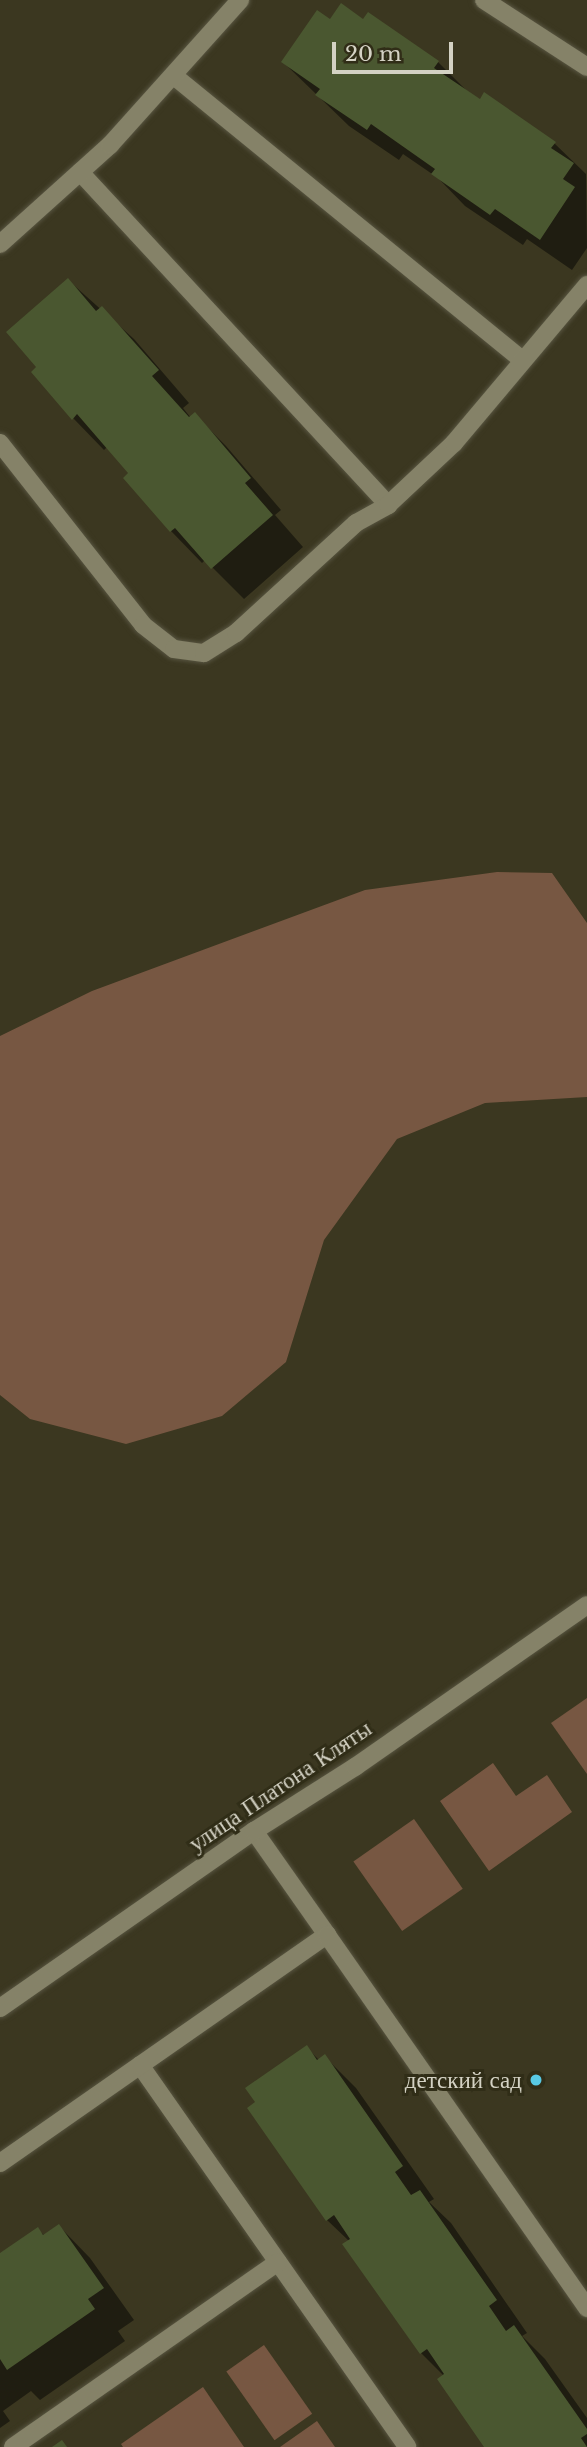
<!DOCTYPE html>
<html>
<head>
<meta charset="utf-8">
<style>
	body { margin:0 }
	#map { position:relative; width:587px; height:2447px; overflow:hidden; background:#3b3720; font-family:"Libre Baskerville",serif }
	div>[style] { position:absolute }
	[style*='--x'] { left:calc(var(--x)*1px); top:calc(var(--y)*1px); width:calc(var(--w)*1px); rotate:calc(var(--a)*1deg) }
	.green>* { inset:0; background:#775742; transform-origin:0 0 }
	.shadow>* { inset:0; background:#0007 }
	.building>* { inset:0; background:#4a5730 }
	.roads { filter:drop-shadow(0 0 2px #575440) drop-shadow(0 0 2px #575440) }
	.lane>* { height:18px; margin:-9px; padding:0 9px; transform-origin:9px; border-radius:9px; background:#858268 }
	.street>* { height:18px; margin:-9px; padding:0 9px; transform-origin:9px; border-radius:9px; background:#858268 }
	.dots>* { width:19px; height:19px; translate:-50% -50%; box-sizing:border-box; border:4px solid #302d17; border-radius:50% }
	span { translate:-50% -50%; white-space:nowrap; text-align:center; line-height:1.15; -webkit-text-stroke:6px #302d17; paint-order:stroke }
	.street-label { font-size:23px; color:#d4d2c4 }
	.poi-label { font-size:23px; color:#d4d2c4 }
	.right { translate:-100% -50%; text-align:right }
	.scale { position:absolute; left:332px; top:42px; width:121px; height:32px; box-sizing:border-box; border:4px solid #d4d2c4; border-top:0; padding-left:9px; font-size:21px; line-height:24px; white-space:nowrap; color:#d4d2c4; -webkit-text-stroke:5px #302d17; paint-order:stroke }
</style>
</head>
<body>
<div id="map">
	<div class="green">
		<i style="clip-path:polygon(497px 872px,552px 873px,587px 923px,587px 1097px,485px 1103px,397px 1139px,324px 1240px,286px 1362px,222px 1416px,126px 1444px,30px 1419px,0 1395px,0 1036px,92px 991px,365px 890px)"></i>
		<i style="clip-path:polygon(587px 1698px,587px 1774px,551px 1723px)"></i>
		<i style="clip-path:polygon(493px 1763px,516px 1796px,547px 1775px,572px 1812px,489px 1871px,440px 1801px)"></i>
		<i style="left:414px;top:1819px;width:85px;height:74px;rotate:55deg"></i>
		<i style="left:264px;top:2345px;width:84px;height:46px;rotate:55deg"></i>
		<i style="clip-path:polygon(203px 2387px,244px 2447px,123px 2447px,121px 2444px)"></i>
		<i style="clip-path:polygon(317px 2421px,335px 2447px,280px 2447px)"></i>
	</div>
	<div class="shadow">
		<i style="clip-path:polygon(364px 21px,438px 62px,469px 93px,554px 143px,586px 174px,587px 248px,572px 270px,527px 239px,523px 245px,465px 206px,438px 178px,403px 154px,399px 160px,349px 126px,283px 62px,330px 22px)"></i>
		<i style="clip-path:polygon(68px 280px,134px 339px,189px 403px,183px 408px,191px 418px,195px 415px,226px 446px,281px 510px,275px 515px,303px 547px,244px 599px,205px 560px,202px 563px,171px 531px,131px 474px,107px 447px,104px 450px,73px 418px,39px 368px)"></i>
		<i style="clip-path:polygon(306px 2047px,319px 2060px,325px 2057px,356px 2088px,434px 2199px,429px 2202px,451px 2223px,527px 2333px,522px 2336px,545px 2359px,587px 2418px,587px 2447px,486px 2447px,444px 2376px,421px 2353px,349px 2241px,327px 2220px)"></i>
		<i style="clip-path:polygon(59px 2226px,90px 2258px,134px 2320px,118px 2331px,125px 2341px,40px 2400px,31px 2391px,3px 2411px,10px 2421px,0 2428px,0 2255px,37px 2229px,45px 2236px)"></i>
	</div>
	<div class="building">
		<i style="clip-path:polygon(341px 3px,363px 19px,368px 12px,439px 61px,434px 68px,480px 99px,484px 92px,556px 142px,551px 148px,574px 163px,563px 179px,575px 187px,540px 240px,495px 209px,490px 215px,431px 174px,435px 169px,371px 124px,367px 130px,315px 95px,320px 89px,281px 62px,317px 10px,330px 19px)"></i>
		<i style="clip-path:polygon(68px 278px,96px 311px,102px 306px,159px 370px,152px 376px,189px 417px,195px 412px,251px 478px,245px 483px,273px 515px,211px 569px,175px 528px,170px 532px,123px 478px,128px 473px,77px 414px,72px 420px,31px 372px,36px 367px,6px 332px)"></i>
		<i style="clip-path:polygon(307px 2045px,317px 2060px,325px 2054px,403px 2166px,395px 2172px,411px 2195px,420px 2190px,497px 2300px,489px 2306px,506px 2331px,514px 2325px,587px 2429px,587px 2434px,581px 2438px,587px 2447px,484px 2447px,437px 2379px,444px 2374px,427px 2349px,420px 2354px,342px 2244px,350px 2239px,334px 2215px,326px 2221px,247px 2108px,255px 2102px,245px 2088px)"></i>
		<i style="clip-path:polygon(59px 2224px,104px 2288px,88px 2299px,95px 2309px,7px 2370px,0 2359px,0 2253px,38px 2227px,43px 2235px)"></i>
		<i style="clip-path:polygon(62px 2440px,67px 2447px,52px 2447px)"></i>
	</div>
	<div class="roads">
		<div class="lane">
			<i style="--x:484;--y:0;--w:123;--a:33"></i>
			<i style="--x:174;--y:76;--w:449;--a:39.2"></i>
			<i style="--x:80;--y:172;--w:454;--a:47.2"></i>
			<i style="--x:0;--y:443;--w:231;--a:51.8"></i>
			<i style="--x:143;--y:625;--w:39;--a:38"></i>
			<i style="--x:174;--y:649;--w:30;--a:8"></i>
			<i style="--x:204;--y:653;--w:38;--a:-32"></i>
			<i style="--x:236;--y:633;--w:163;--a:-42.5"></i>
			<i style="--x:356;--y:523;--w:37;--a:-29"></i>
			<i style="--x:388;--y:505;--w:91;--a:-43.2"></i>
			<i style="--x:454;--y:443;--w:207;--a:-49.9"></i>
			<i style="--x:254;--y:1831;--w:127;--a:54.9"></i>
			<i style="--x:140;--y:2065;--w:466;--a:55"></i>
			<i style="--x:0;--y:2163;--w:399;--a:-34.9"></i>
			<i style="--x:327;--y:1935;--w:455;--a:55.1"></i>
			<i style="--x:13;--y:2447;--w:323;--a:-34.9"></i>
		</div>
		<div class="street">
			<i style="--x:0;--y:244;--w:148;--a:-42"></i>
			<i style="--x:110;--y:145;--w:195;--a:-48.1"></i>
			<i style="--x:0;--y:2008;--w:310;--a:-34.9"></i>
			<i style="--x:254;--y:1831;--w:120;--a:-32.4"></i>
			<i style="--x:355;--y:1767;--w:283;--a:-34.9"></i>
		</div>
	</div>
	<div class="dots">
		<i style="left:536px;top:2080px;background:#58c9e4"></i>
	</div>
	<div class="street-label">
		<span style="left:280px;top:1786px;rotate:-34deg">улица Платона Кляты</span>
	</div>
	<div class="poi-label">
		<span class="right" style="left:522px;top:2080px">детский сад</span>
	</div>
	<div class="scale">20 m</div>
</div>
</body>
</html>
